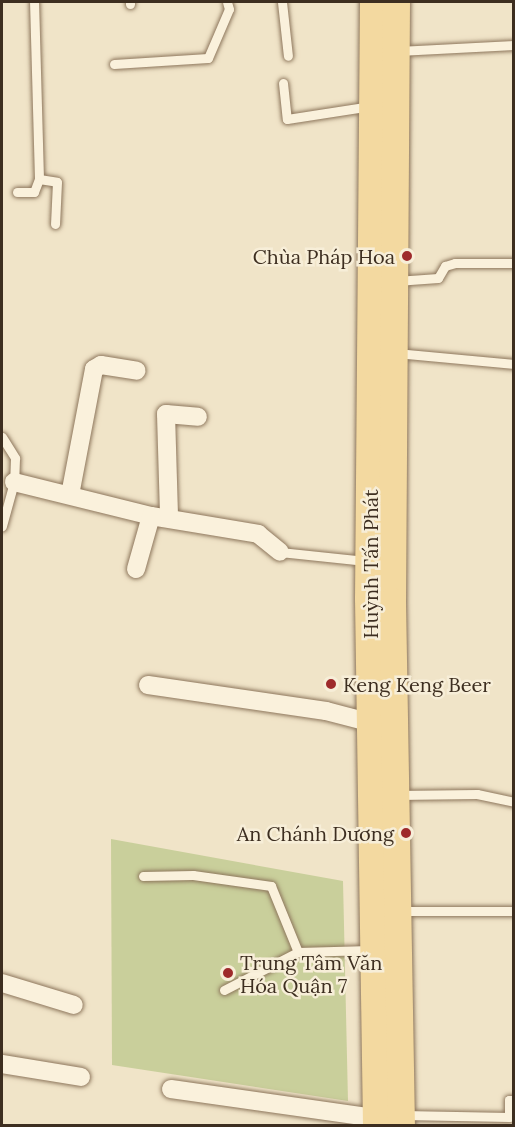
<!DOCTYPE html>
<html>
<head>
<meta charset="utf-8">
<style>
	body { margin:0 }
	#map { position:relative; width:515px; height:1127px; overflow:hidden; background:#f0e4c8; font-family:Lora,serif }
	div>[style] { position:absolute }
	[style*='--x'] { left:calc(var(--x)*1px); top:calc(var(--y)*1px); width:calc(var(--w)*1px); rotate:calc(var(--a)*1deg) }
	.green>* { inset:0; background:#c9cf9b }
	.roads { filter:drop-shadow(0 0 2px #8d765c) drop-shadow(0 0 2px #8d765c) }
	.service>* { height:9px; margin:-4.5px; padding:0 4.5px; transform-origin:4.5px; border-radius:4.5px; background:#faf1dc }
	.minor>* { height:18px; margin:-9px; padding:0 9px; transform-origin:9px; border-radius:9px; background:#faf1dc }
	.primary>* { height:27px; margin:-13.5px; padding:0 13.5px; transform-origin:13.5px; border-radius:13.5px; background:#f3d9a0 }
	.dots>* { width:16px; height:16px; translate:-50% -50%; box-sizing:border-box; border:3px solid #f7eed8; border-radius:50% }
	span { translate:-50% -50%; white-space:nowrap; text-align:center; line-height:1.15; -webkit-text-stroke:5px #f7eed8; paint-order:stroke }
	.poi-label { font-size:20px; color:#3d2e20 }
	.right { translate:-100% -50%; text-align:right }
	.left { translate:0 -50%; text-align:left }
	.street-label { font-size:20px; color:#3d2e20 }
	.frame { position:absolute; inset:0; border:3px solid #3d2e20; pointer-events:none }
</style>
</head>
<body>
<div id="map">
	<div class="green">
		<i style="clip-path:polygon(111px 839px,343px 881px,348px 1101px,112px 1065px)"></i>
	</div>
	<div class="roads">
		<div class="service">
			<i style="--x:130;--y:2;--w:2;--a:90"></i>
			<i style="--x:282;--y:2;--w:54;--a:83.7"></i>
			<i style="--x:398;--y:51;--w:116;--a:-3"></i>
			<i style="--x:114;--y:64;--w:94;--a:-3.7"></i>
			<i style="--x:208;--y:58;--w:53;--a:-66.8"></i>
			<i style="--x:229;--y:9;--w:7;--a:-106"></i>
			<i style="--x:283;--y:83;--w:36;--a:84"></i>
			<i style="--x:287;--y:119;--w:85;--a:-8.8"></i>
			<i style="--x:39;--y:179;--w:18;--a:9"></i>
			<i style="--x:57;--y:182;--w:42;--a:92.7"></i>
			<i style="--x:17;--y:192;--w:17;--a:0"></i>
			<i style="--x:34;--y:192;--w:14;--a:-69"></i>
			<i style="--x:39;--y:179;--w:177;--a:-91.6"></i>
			<i style="--x:396;--y:281;--w:42;--a:-4.1"></i>
			<i style="--x:438;--y:278;--w:14;--a:-60"></i>
			<i style="--x:445;--y:266;--w:10;--a:-17"></i>
			<i style="--x:455;--y:263;--w:59;--a:0"></i>
			<i style="--x:396;--y:353;--w:119;--a:5.3"></i>
			<i style="--x:2;--y:437;--w:25;--a:58"></i>
			<i style="--x:15;--y:458;--w:24;--a:92"></i>
			<i style="--x:14;--y:482;--w:46;--a:105.3"></i>
			<i style="--x:280;--y:552;--w:86;--a:6"></i>
			<i style="--x:397;--y:795;--w:80;--a:-0.7"></i>
			<i style="--x:477;--y:794;--w:38;--a:12"></i>
			<i style="--x:143;--y:876;--w:50;--a:-1.1"></i>
			<i style="--x:193;--y:875;--w:79;--a:8"></i>
			<i style="--x:271;--y:886;--w:71;--a:67.8"></i>
			<i style="--x:399;--y:911;--w:115;--a:0"></i>
			<i style="--x:224;--y:990;--w:83;--a:-27.2"></i>
			<i style="--x:298;--y:952;--w:72;--a:-1.6"></i>
			<i style="--x:403;--y:1115;--w:106;--a:1.1"></i>
			<i style="--x:509;--y:1117;--w:17;--a:-90"></i>
			<i style="--x:509;--y:1100;--w:5;--a:0"></i>
		</div>
		<div class="minor">
			<i style="--x:14;--y:482;--w:141;--a:13.9"></i>
			<i style="--x:151;--y:516;--w:109;--a:9.5"></i>
			<i style="--x:258;--y:534;--w:28;--a:39"></i>
			<i style="--x:70;--y:495;--w:128;--a:-79.2"></i>
			<i style="--x:94;--y:369;--w:8;--a:-30"></i>
			<i style="--x:101;--y:365;--w:36;--a:9"></i>
			<i style="--x:169;--y:515;--w:101;--a:-91.7"></i>
			<i style="--x:166;--y:414;--w:32;--a:5"></i>
			<i style="--x:136;--y:569;--w:55;--a:-74.2"></i>
			<i style="--x:148;--y:685;--w:180;--a:8.3"></i>
			<i style="--x:326;--y:711;--w:48;--a:14.6"></i>
			<i style="--x:2;--y:983;--w:75;--a:17"></i>
			<i style="--x:2;--y:1064;--w:80;--a:9.3"></i>
			<i style="--x:171;--y:1089;--w:207;--a:8.1"></i>
		</div>
		<div class="primary">
			<i style="--x:373;--y:2;--w:596;--a:90.48"></i>
			<i style="--x:368;--y:598;--w:528;--a:89.13"></i>
			<i style="--x:396;--y:2;--w:599;--a:90.38"></i>
			<i style="--x:392;--y:601;--w:525;--a:89.02"></i>
		</div>
	</div>
	<div class="dots">
		<i style="left:407px;top:256px;background:#9e2a2b"></i>
		<i style="left:331px;top:684px;background:#9e2a2b"></i>
		<i style="left:406px;top:833px;background:#9e2a2b"></i>
		<i style="left:228px;top:973px;background:#9e2a2b"></i>
	</div>
	<div class="poi-label">
		<span class="right" style="left:395px;top:256px">Chùa Pháp Hoa</span>
		<span class="left" style="left:343px;top:684px">Keng Keng Beer</span>
		<span class="right" style="left:394px;top:833px">An Chánh Dương</span>
		<span class="left" style="left:240px;top:974px">Trung Tâm Văn<br>Hóa Quận 7</span>
	</div>
	<div class="street-label">
		<span style="left:370px;top:564px;rotate:-90deg">Huỳnh Tấn Phát</span>
	</div>
	<div class="frame"></div>
</div>
</body>
</html>
